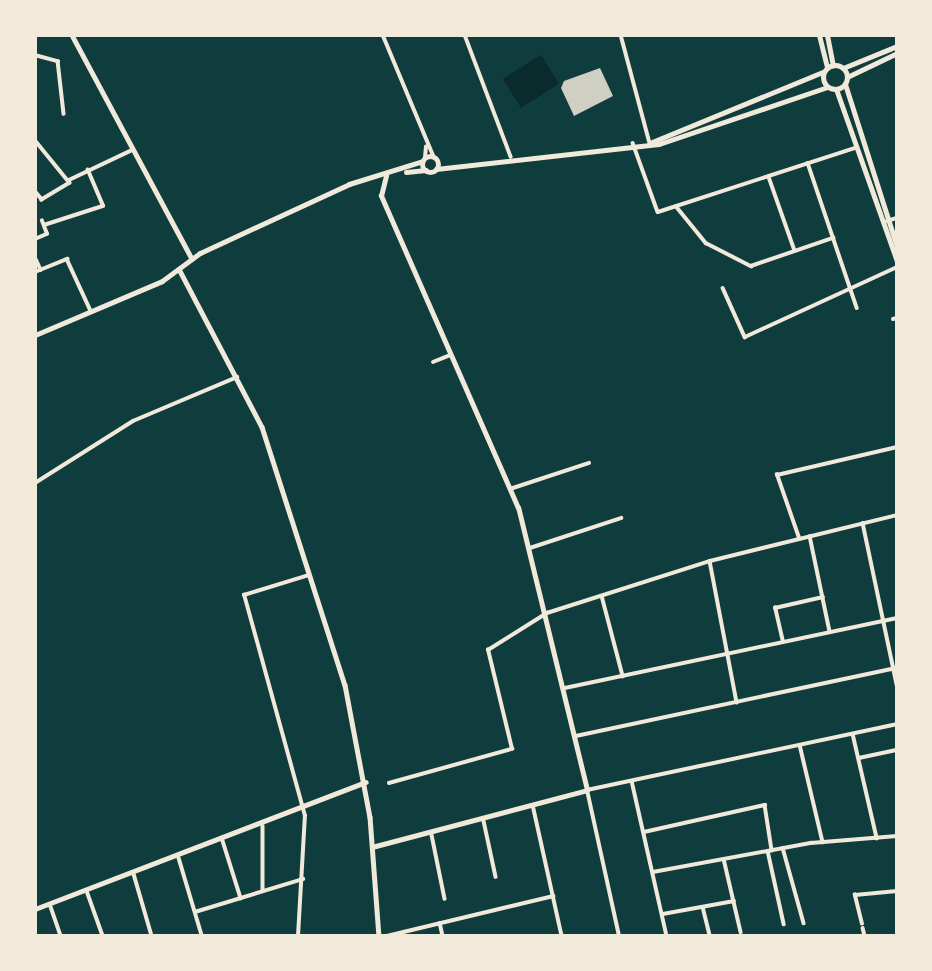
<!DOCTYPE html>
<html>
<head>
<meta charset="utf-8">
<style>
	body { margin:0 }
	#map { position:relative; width:932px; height:971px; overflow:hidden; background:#0f3d3e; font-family:"Noto Serif",serif }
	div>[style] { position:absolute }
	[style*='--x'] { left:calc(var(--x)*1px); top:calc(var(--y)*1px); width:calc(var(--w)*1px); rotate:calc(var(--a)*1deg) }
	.water>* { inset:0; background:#0a2a2b; transform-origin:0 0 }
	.building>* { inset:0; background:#cfcfc3 }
	.minor>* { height:3.5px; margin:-1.75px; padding:0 1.75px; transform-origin:1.75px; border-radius:1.75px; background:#f1e9da }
	.tertiary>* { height:4.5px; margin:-2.25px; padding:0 2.25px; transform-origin:2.25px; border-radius:2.25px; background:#f1e9da }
	.secondary>* { height:5px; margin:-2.5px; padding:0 2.5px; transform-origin:2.5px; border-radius:2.5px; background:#f1e9da }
	.secondary>.ring { margin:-2.5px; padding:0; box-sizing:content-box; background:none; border:5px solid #f1e9da; border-radius:50% }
	span { translate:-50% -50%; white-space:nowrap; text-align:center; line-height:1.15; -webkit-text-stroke:5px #f1e9da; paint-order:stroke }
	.frame { position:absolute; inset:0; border:37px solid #f1e9da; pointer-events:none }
</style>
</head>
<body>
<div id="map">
	<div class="water">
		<i style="left:541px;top:55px;width:34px;height:45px;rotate:58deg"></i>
	</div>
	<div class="building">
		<i style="clip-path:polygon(600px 68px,613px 96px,574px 116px,561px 88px,564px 81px)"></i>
	</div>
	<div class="minor">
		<i style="--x:383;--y:35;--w:132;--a:67.3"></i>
		<i style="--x:465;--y:35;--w:130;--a:69.3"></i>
		<i style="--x:621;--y:35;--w:112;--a:75"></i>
		<i style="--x:35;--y:55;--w:24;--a:15"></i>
		<i style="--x:58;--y:61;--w:53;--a:83.5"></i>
		<i style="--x:35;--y:124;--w:2;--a:90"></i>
		<i style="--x:35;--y:140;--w:55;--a:50.9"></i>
		<i style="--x:70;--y:183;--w:33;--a:149"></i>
		<i style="--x:42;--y:200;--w:11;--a:-131"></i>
		<i style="--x:633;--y:143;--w:73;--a:70.1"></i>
		<i style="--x:658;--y:212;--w:207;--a:-18"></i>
		<i style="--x:425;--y:158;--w:11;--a:-85"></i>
		<i style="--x:808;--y:163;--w:153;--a:71.3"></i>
		<i style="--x:769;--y:177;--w:78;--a:70.6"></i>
		<i style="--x:69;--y:180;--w:68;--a:-25.4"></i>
		<i style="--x:676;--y:206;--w:48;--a:51"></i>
		<i style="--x:706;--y:243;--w:51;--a:27.1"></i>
		<i style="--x:751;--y:266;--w:87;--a:-18.9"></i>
		<i style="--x:887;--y:221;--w:10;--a:-17"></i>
		<i style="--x:44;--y:225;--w:62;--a:-17.9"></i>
		<i style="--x:103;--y:206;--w:39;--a:-113"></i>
		<i style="--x:35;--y:239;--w:13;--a:-23"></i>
		<i style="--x:47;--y:234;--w:14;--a:-111"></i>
		<i style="--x:35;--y:257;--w:14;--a:65"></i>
		<i style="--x:35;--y:272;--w:35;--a:-22"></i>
		<i style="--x:67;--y:259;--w:57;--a:65.2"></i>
		<i style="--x:723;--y:288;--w:54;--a:65.8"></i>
		<i style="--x:745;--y:337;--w:167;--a:-24.7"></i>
		<i style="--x:893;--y:319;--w:4;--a:-14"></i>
		<i style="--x:433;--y:362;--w:18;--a:-22"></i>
		<i style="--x:35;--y:483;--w:116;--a:-32.3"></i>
		<i style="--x:133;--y:421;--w:113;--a:-22.9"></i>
		<i style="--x:510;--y:489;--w:83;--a:-18.2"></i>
		<i style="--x:863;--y:523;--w:165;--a:78.1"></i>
		<i style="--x:810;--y:536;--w:98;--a:78.2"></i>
		<i style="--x:799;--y:538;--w:67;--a:-109.2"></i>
		<i style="--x:777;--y:475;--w:123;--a:-13.1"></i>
		<i style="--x:530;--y:548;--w:96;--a:-18.2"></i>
		<i style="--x:710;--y:561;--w:144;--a:79.2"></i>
		<i style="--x:602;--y:596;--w:83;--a:75.3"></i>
		<i style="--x:783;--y:642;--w:35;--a:-103"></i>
		<i style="--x:775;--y:608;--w:49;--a:-12.9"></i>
		<i style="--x:565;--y:688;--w:339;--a:-11.9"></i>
		<i style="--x:853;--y:734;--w:107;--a:77"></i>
		<i style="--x:576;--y:736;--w:328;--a:-12"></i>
		<i style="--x:800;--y:745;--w:100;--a:76.7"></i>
		<i style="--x:859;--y:758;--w:39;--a:-12"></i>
		<i style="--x:632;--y:781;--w:159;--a:77.3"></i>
		<i style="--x:389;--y:783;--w:128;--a:-15.5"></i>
		<i style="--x:512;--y:749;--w:102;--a:-103.6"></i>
		<i style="--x:488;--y:650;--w:70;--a:-32.1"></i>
		<i style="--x:547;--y:613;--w:171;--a:-17.7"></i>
		<i style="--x:710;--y:561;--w:193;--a:-13.8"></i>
		<i style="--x:533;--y:805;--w:134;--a:77.5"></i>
		<i style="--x:484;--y:821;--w:57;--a:77.9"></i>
		<i style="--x:263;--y:826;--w:65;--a:90"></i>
		<i style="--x:644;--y:832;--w:124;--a:-12.6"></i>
		<i style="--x:765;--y:805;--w:46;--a:81.2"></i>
		<i style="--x:432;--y:835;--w:65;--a:78.5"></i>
		<i style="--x:223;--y:841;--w:60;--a:72.5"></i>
		<i style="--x:783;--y:848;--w:78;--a:74.4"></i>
		<i style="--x:768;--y:851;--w:75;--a:77.6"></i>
		<i style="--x:179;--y:858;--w:80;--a:73.4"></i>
		<i style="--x:724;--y:859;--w:75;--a:76.9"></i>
		<i style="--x:653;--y:872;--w:161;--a:-10.4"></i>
		<i style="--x:811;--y:843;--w:86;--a:-4.7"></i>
		<i style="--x:134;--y:874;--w:65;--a:73.8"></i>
		<i style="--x:87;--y:891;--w:48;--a:70.4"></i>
		<i style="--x:50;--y:904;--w:34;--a:71"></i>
		<i style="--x:703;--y:907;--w:30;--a:76"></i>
		<i style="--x:195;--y:912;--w:113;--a:-17"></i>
		<i style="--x:663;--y:914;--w:72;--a:-10.4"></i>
		<i style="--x:440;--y:923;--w:13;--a:77"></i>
		<i style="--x:862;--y:924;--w:30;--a:-104"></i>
		<i style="--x:855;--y:895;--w:42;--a:-5.4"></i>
		<i style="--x:863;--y:928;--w:8;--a:76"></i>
		<i style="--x:298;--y:936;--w:120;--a:-86.7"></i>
		<i style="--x:305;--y:816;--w:229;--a:-105.4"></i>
		<i style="--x:244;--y:595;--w:68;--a:-17.1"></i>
		<i style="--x:387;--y:936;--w:171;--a:-13.5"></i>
		<i style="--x:619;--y:936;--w:149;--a:-102.4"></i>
		<i style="--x:587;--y:790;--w:317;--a:-12"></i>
		<i style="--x:813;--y:936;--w:3;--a:0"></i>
	</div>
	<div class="tertiary">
		<i style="--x:72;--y:35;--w:254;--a:61.8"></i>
		<i style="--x:179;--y:269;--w:178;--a:62.3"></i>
		<i style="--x:262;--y:427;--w:271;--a:72.2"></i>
		<i style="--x:345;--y:685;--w:134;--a:79.3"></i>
		<i style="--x:370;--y:817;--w:119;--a:85.7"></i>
		<i style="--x:372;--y:847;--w:222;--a:-14.8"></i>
		<i style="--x:587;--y:790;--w:290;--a:-103.7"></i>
		<i style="--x:518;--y:508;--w:341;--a:-113.7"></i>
		<i style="--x:381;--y:196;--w:21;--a:-76"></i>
		<i style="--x:35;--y:909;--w:354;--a:-21"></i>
	</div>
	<div class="secondary">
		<i style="--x:819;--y:35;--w:34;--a:76"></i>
		<i style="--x:827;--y:35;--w:31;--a:79"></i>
		<i class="ring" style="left:823px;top:65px;width:19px;height:19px"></i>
		<i style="--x:843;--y:68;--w:58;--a:-22.2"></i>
		<i style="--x:847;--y:77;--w:55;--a:-25.6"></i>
		<i style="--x:845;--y:84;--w:171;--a:72.3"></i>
		<i style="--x:836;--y:89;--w:182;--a:70.5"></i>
		<i style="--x:652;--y:142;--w:185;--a:-22.3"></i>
		<i class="ring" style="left:422px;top:156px;width:11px;height:11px"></i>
		<i style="--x:436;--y:169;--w:224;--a:-6.4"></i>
		<i style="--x:659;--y:144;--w:177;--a:-18.7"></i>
		<i style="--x:406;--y:172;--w:20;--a:-6"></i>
		<i style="--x:35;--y:335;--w:138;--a:-23"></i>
		<i style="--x:162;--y:281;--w:47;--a:-36.4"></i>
		<i style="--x:200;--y:253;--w:164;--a:-24.8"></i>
		<i style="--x:349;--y:184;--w:77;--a:-17.3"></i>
	</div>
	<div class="frame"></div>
</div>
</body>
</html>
